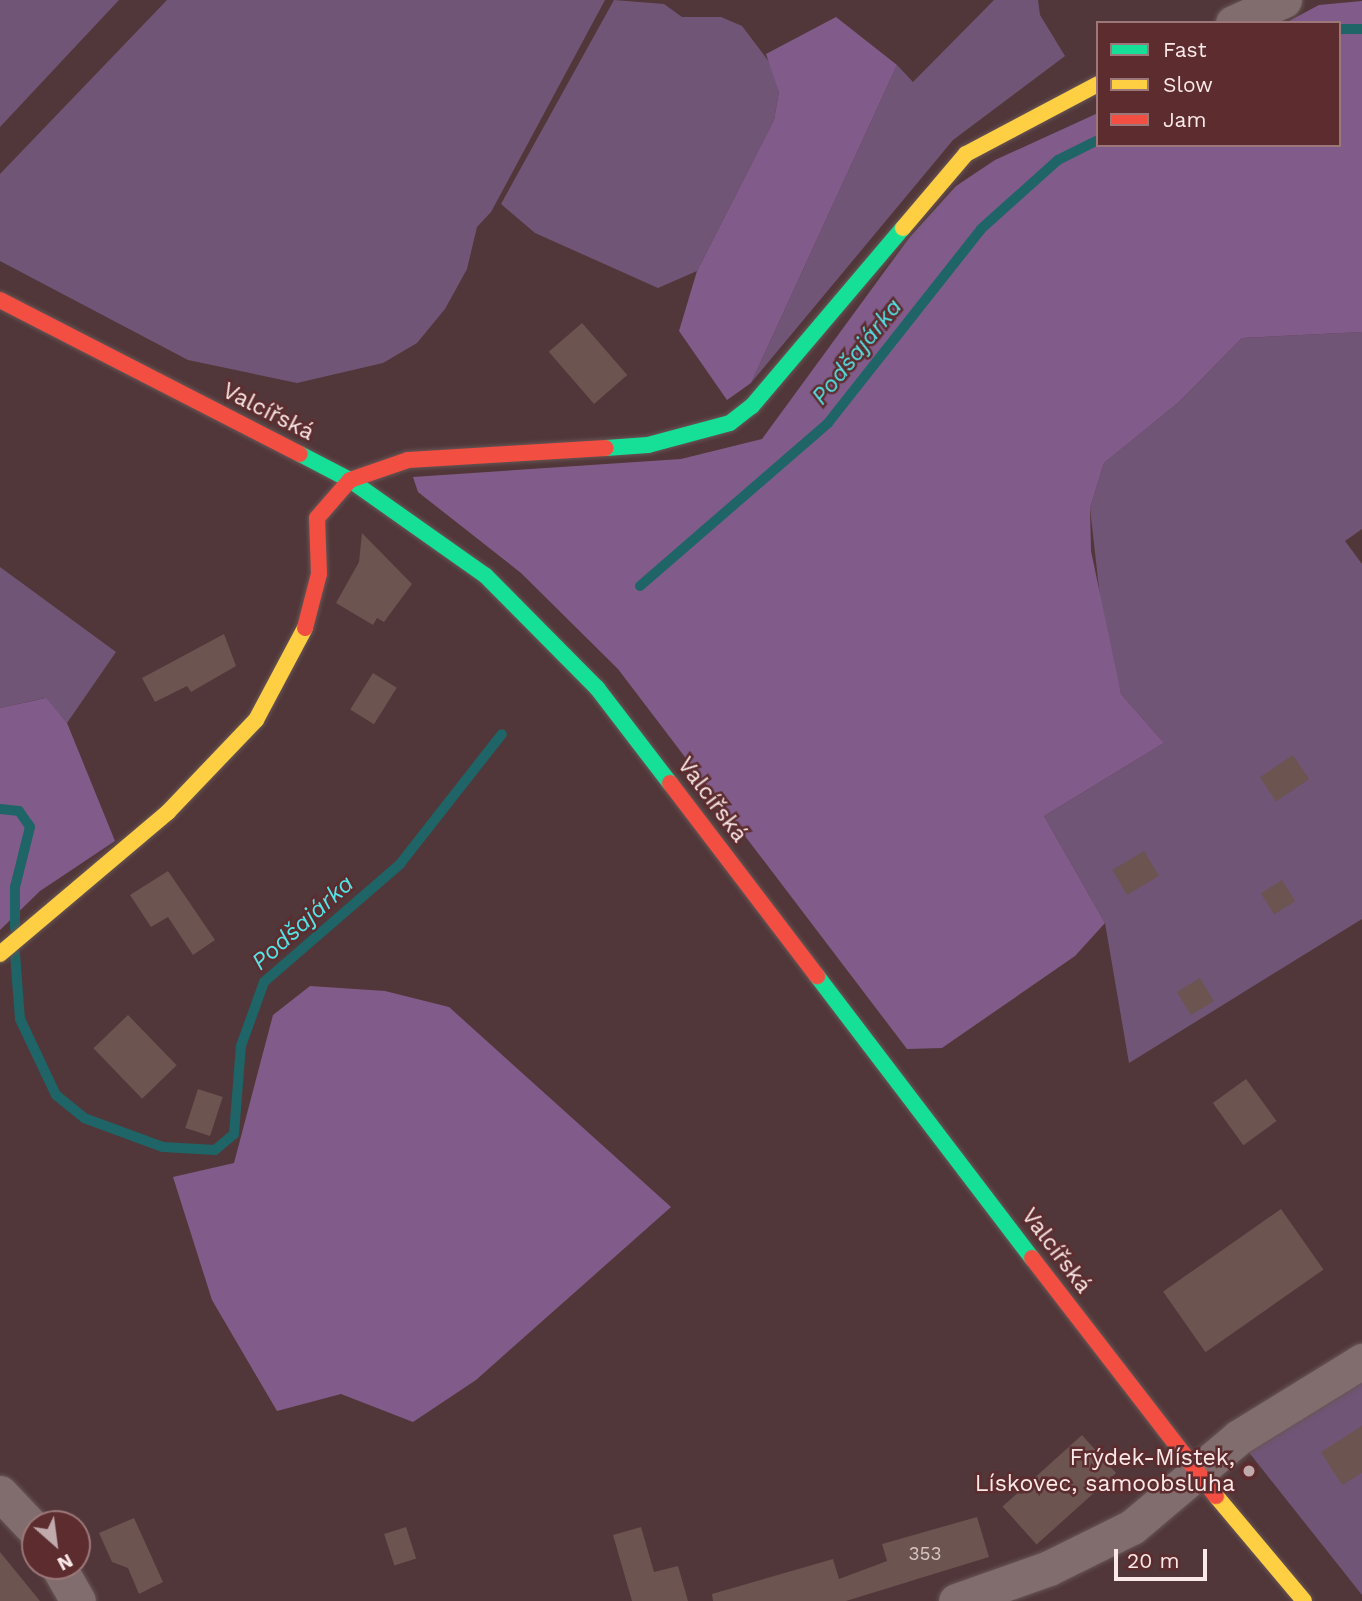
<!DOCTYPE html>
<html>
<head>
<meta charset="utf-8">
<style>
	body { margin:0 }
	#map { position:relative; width:1362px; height:1601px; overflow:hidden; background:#513739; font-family:"Work Sans",sans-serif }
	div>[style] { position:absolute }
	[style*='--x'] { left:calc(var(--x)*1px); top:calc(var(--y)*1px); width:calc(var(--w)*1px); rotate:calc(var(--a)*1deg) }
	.green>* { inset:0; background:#715577 }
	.forest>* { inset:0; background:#815c8a }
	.stream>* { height:10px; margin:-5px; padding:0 5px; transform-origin:5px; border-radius:5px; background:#1f6466 }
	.building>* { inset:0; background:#6c5451; transform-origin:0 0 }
	.roads { filter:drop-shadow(0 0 2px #685555) drop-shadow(0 0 2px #685555) }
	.street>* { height:35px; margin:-17.5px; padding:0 17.5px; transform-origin:17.5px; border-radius:17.5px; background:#816d6e }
	.fast>* { height:16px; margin:-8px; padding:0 8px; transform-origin:8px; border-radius:8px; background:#16e098 }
	.slow>* { height:16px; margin:-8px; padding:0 8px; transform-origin:8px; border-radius:8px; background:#ffcf43 }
	.jam>* { height:16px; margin:-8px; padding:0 8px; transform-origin:8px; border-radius:8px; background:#f24e42 }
	.dots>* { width:19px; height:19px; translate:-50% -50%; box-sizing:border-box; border:4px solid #5c2c2f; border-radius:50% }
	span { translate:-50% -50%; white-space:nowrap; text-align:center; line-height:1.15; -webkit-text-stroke:5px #5c2c2f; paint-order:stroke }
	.number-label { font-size:19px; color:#d7c3c2 }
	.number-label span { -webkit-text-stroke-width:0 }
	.street-label { font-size:23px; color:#fbe8e8 }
	.poi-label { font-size:23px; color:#fbe8e8 }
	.right { translate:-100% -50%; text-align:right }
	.water-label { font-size:24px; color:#54e4e6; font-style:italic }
	.legend { position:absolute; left:1096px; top:21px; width:245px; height:126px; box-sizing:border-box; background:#5c2c2f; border:2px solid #9c7779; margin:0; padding:9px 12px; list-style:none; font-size:21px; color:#fbe8e8 }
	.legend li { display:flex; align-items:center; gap:14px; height:35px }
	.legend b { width:35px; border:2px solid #9c7779 }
	.north { position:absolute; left:21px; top:1510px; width:70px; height:70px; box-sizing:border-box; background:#5c2c2f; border:2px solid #9c7779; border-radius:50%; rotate:152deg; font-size:19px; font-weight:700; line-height:28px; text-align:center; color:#fbe8e8 }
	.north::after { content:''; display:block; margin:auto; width:24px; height:32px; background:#c0aaab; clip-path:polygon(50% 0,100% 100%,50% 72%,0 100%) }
	.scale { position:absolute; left:1114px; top:1549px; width:93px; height:32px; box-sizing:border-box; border:4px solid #fbe8e8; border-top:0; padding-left:9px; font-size:21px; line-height:24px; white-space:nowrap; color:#fbe8e8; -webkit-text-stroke:5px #5c2c2f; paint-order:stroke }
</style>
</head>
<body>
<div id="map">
	<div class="green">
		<i style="clip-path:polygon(0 0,119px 0,0 127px)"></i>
		<i style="clip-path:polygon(167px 0,605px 0,491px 212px,477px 227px,467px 269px,445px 309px,417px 343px,383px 363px,297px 383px,188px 360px,0 261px,0 174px)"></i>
		<i style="clip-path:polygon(614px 0,664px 4px,682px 17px,721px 17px,742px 26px,773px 67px,779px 92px,774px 120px,697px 271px,658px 288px,535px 233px,501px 204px)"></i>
		<i style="clip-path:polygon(994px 0,1038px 0,1040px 15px,1065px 56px,953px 140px,751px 383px,897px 65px,913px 82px)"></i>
		<i style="clip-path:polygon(1362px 332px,1362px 529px,1345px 541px,1362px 564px,1362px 919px,1129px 1063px,1105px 923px,1044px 816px,1164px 743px,1121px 694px,1103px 624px,1090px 508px,1104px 463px,1179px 402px,1242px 338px)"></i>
		<i style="clip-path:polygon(0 567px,116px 652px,67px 723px,45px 698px,0 708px)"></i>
		<i style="clip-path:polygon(1362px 1379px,1362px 1595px,1247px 1450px)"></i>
	</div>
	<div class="forest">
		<i style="clip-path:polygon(1362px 1px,1362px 332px,1242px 338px,1179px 402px,1104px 463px,1090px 508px,1091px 551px,1121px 694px,1164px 743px,1044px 816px,1105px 923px,1075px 956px,942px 1048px,907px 1049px,618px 669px,521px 573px,418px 492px,413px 477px,681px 459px,762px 439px,909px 238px,956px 186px,995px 160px,1098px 113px,1098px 145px,1339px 145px,1339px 23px,1285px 23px,1319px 5px)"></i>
		<i style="clip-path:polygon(836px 17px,897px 65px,751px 383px,727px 400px,679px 331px,697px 271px,774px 120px,779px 92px,766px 54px)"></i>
		<i style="clip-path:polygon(46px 698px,67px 723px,115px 841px,40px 891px,0 930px,0 708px)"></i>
		<i style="clip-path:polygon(310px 986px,385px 991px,449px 1007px,671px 1207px,476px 1380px,413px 1422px,341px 1394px,277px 1411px,212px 1300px,173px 1177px,234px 1163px,273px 1015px)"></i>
	</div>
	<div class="stream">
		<i style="--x:1339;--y:29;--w:23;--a:0"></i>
		<i style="--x:640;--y:586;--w:249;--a:-40.9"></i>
		<i style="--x:828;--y:423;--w:247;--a:-51.7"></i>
		<i style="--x:981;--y:229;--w:103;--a:-41.9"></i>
		<i style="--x:1058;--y:160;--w:45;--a:-26.6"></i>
		<i style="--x:0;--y:809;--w:19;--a:6"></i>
		<i style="--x:19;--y:811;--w:19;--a:55"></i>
		<i style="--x:30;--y:827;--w:62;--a:104"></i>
		<i style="--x:15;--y:887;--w:41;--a:90"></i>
		<i style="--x:15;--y:954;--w:65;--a:85.6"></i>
		<i style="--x:20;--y:1019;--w:84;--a:64.7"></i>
		<i style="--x:56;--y:1095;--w:36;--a:39"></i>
		<i style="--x:84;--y:1118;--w:84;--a:20.2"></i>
		<i style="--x:163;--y:1147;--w:52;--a:3.3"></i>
		<i style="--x:215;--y:1150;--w:25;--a:-40"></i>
		<i style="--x:234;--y:1134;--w:88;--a:-85.5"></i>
		<i style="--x:241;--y:1046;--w:68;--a:-70.2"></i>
		<i style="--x:264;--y:982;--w:180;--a:-40.9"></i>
		<i style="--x:400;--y:864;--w:165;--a:-51.9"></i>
	</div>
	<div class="building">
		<i style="left:582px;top:323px;width:69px;height:44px;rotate:49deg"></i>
		<i style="clip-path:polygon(362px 533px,412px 584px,384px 622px,377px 618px,373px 625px,336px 603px,359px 562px)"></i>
		<i style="clip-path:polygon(224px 634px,236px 666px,191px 692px,187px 686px,155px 702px,142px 678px)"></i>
		<i style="left:373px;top:673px;width:28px;height:43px;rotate:32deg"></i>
		<i style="left:1293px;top:755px;width:29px;height:40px;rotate:56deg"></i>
		<i style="left:1144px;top:851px;width:29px;height:37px;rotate:59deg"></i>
		<i style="clip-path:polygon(168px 871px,215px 940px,193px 955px,168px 917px,151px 927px,130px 895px)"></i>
		<i style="left:1282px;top:880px;width:25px;height:25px;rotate:58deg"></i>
		<i style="left:1200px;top:978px;width:27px;height:27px;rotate:59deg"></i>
		<i style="left:128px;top:1015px;width:70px;height:48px;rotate:46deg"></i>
		<i style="left:1246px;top:1079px;width:52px;height:41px;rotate:54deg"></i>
		<i style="left:198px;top:1089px;width:26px;height:41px;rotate:18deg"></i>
		<i style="left:1281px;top:1209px;width:74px;height:144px;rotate:55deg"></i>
		<i style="clip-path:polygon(1362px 1426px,1362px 1473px,1342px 1485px,1321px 1452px)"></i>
		<i style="left:1082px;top:1435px;width:51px;height:107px;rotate:48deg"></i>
		<i style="clip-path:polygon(977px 1517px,989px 1557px,846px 1601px,713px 1601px,712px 1594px,833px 1559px,839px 1579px,887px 1561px,882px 1544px)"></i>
		<i style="clip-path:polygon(134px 1518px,163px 1582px,139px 1594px,128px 1568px,112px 1562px,99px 1533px)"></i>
		<i style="left:406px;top:1527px;width:33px;height:23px;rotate:72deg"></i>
		<i style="clip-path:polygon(641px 1527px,654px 1572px,678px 1566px,688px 1601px,632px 1601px,613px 1535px)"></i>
		<i style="clip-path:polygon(0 1552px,40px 1601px,0 1601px)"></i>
	</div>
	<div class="roads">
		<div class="street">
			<i style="--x:1233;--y:23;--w:56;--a:-24.3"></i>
			<i style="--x:0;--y:1493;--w:51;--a:46.6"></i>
			<i style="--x:58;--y:1566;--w:40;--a:60.3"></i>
			<i style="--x:956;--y:1601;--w:99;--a:-19.5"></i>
			<i style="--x:1049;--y:1568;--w:93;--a:-26.3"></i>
			<i style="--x:1132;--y:1527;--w:140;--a:-40.1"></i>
			<i style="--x:1239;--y:1437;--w:145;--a:-31.7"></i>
		</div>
		<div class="fast">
			<i style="--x:606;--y:448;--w:42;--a:-4.1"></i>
			<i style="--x:648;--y:445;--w:85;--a:-15"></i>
			<i style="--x:730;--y:423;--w:28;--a:-38"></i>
			<i style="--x:752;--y:406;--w:233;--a:-49.7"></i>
			<i style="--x:300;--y:454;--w:56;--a:27.5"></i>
			<i style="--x:350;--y:480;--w:166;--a:35.2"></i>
			<i style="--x:486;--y:576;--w:158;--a:45.3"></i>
			<i style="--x:597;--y:688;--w:120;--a:52.5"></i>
			<i style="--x:817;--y:976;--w:355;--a:52.7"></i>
		</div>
		<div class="slow">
			<i style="--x:903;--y:228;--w:97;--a:-49.6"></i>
			<i style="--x:966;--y:154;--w:149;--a:-27.9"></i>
			<i style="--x:0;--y:954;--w:220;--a:-40.2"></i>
			<i style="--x:168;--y:812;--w:127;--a:-46.3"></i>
			<i style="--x:256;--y:720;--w:104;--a:-62"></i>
			<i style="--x:1216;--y:1496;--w:137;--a:50"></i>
		</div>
		<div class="jam">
			<i style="--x:0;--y:300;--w:337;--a:27.2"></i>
			<i style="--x:305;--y:628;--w:56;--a:-75.5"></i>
			<i style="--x:319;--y:574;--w:56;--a:-92"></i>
			<i style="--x:317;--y:518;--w:50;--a:-49"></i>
			<i style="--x:350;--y:480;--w:61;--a:-19"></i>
			<i style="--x:408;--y:460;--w:198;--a:-3.5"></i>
			<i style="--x:670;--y:783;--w:243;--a:52.7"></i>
			<i style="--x:1032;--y:1258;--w:301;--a:52.3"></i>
		</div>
	</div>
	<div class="dots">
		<i style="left:1249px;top:1471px;background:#c0aaab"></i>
	</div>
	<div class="number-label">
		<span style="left:925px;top:1554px">353</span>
	</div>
	<div class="street-label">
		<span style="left:268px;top:412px;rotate:27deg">Valcířská</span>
		<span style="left:712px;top:800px;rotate:53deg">Valcířská</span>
		<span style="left:1056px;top:1251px;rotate:53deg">Valcířská</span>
	</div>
	<div class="poi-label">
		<span class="right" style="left:1235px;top:1471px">Frýdek-Místek,<br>Lískovec, samoobsluha</span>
	</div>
	<div class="water-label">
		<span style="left:857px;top:352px;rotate:-51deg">Podšajárka</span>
		<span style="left:303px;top:923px;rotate:-42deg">Podšajárka</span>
	</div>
	<ul class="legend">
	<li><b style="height:9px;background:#16e098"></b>Fast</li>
	<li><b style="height:9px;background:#ffcf43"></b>Slow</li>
	<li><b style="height:9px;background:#f24e42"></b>Jam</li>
	</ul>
	<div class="north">N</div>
	<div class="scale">20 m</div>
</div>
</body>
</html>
